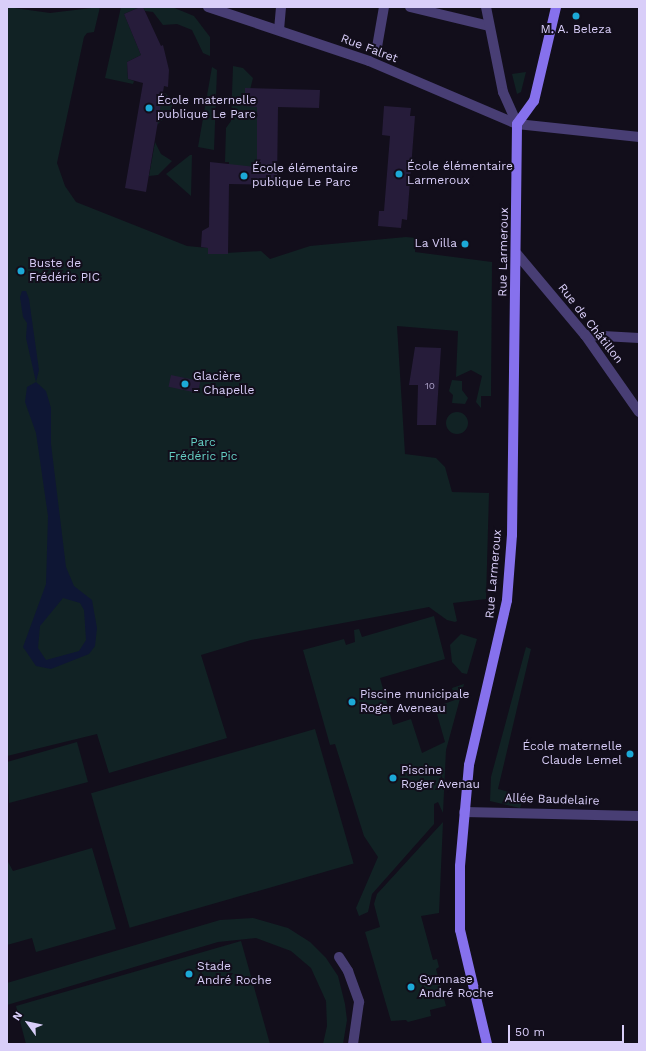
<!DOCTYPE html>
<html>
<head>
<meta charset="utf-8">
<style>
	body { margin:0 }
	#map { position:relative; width:646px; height:1051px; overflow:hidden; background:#120e1b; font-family:"Work Sans",sans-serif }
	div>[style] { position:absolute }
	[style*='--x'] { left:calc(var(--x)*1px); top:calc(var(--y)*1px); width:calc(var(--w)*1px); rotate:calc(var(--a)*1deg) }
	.green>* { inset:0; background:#112224; transform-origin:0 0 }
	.round { border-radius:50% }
	.water>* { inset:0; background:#0e1634 }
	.building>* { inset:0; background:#261c3a; transform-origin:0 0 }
	.street>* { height:10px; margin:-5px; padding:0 5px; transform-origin:5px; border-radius:5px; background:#483e74 }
	.secondary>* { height:10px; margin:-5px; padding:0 5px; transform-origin:5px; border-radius:5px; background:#8671ed }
	.dots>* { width:11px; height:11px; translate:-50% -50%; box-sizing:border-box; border:2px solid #120e1b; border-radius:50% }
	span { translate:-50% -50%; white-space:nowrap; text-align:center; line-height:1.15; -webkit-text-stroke:4px #120e1b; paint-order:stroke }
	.number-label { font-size:10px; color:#aca2c9 }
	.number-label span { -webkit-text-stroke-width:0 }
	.poi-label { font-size:12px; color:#d9cef9 }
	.left { translate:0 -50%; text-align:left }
	.right { translate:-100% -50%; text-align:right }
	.street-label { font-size:12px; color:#d9cef9 }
	.park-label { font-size:12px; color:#64cec3 }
	.frame { position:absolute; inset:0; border:8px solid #d9cef9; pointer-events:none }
	.north { position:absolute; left:8px; top:1003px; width:40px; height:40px; -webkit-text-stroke:3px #120e1b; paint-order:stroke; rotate:303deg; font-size:11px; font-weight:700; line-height:16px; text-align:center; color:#d9cef9 }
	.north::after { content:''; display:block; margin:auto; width:14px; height:18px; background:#d9cef9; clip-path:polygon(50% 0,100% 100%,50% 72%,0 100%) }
	.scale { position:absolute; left:508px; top:1025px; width:116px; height:18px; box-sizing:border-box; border:2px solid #d9cef9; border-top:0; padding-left:5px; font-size:12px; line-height:14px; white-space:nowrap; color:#d9cef9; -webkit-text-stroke:3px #120e1b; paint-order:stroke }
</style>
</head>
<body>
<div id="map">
	<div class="green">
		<i style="clip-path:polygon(7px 7px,50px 13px,100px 7px,94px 32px,87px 33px,84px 37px,57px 163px,65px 186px,76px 202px,187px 246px,208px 248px,208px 254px,261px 251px,270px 259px,310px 246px,406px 237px,416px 238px,415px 252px,492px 262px,491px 396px,481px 396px,481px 408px,476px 402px,482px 376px,471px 370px,456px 377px,458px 331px,397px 326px,405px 454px,436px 458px,445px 467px,452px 492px,489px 493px,486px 599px,453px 603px,457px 621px,455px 622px,447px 620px,429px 607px,251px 640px,201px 655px,227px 738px,109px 773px,97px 734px,7px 756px)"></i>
		<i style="clip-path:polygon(121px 7px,140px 7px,124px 14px,141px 55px,127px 62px,128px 79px,134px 81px,133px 84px,105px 78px)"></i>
		<i style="clip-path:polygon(143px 7px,172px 7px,194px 16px,210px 37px,210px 56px,203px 53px,192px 30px,177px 24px,163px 25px,153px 12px,145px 11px)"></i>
		<i style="clip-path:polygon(233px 66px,243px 68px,253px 78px,246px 106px,257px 107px,257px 167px,229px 166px,229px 162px,225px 162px,226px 128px,231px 121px)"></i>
		<i style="clip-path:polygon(212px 67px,217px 70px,214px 150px,198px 147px)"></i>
		<i style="clip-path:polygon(526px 72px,521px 92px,517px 94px,512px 74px)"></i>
		<i style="clip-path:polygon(163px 91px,173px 101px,171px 111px,157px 125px)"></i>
		<i style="clip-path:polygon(155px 142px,161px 154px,172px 161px,158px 175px,149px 176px)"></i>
		<i style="clip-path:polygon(190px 155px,192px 155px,191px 196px,166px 174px)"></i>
		<i style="clip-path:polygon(452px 380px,462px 381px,462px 390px,468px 398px,465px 404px,452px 403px,453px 395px,449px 391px)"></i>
		<i class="round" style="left:446px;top:412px;width:22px;height:22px"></i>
		<i style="clip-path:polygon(434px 616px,445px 659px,380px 678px,393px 725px,411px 719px,422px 753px,445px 742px,435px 707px,455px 700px,452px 688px,464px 684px,446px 750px,443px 813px,438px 802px,434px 804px,434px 824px,372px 894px,368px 912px,359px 916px,356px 908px,378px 857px,364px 836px,335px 744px,330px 745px,303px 650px,344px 639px,346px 645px,355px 642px,354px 630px,359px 629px,362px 637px)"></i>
		<i style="clip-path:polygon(461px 634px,477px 639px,467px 674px,462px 673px,452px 662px,450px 645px)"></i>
		<i style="clip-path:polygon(526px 647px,531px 649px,498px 789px,524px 796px,520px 808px,490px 801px,491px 777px)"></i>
		<i style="left:315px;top:729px;width:140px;height:233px;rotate:74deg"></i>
		<i style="clip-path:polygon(77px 742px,88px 782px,9px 803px,7px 762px)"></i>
		<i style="clip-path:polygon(443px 822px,439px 913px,421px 916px,433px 960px,437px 959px,439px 967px,436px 969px,446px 1006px,430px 1010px,431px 1016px,408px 1022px,406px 1020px,391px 1021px,365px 932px,380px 927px,374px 904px,377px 894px)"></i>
		<i style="clip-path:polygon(92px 848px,116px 929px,36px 952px,32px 938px,7px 945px,7px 860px,13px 871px)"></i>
		<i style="clip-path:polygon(253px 918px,288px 928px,310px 942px,326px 958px,338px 976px,345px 1004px,347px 1020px,343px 1044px,323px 1044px,327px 1026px,326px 1001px,311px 968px,291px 951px,256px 938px,218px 942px,7px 1005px,7px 983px,220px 920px)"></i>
		<i style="clip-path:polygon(241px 941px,270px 1044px,26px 1044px,16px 1006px)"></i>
	</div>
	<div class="water">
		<i style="clip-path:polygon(evenodd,22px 291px,26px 291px,29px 299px,39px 370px,36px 382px,46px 391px,51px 408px,51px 444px,66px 567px,74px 586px,92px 600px,97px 628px,95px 646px,89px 654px,51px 669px,36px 666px,23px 647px,46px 584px,48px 516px,36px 433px,25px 402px,27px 387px,36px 382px,26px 338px,27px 323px,23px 317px,20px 297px,22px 291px,63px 598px,80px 603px,84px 610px,86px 640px,79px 651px,46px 660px,38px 648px,40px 626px,63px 598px)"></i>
	</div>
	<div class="building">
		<i style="clip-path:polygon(140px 7px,143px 7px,161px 46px,163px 45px,169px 70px,168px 87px,164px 86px,146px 192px,125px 188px,143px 83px,128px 79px,127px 62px,141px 55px,124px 14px)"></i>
		<i style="clip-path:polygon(245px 88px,320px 90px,319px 108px,278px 107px,277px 185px,229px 184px,228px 254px,208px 254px,208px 248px,201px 247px,202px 231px,209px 227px,210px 162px,257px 167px,257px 107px,245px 106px)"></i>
		<i style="clip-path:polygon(384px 106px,411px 108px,410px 116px,415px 116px,407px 220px,402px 219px,401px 228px,378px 226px,379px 211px,384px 211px,390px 136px,382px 135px)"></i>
		<i style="clip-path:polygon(415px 347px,441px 348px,436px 425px,417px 425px,418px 385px,409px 385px)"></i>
		<i style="left:171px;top:375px;width:30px;height:12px;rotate:12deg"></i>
	</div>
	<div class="street">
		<i style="--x:208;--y:7;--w:170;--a:18.5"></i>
		<i style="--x:369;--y:61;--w:161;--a:23.1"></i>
		<i style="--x:517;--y:124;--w:123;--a:6.1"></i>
		<i style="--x:410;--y:7;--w:81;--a:13.5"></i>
		<i style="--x:486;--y:7;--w:87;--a:78.7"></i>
		<i style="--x:503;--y:92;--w:35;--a:66"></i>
		<i style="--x:279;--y:30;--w:23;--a:-85"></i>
		<i style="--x:377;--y:47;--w:41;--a:-80.1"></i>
		<i style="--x:517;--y:254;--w:106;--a:50"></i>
		<i style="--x:585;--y:335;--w:94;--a:55"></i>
		<i style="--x:585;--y:335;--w:54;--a:3.2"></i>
		<i style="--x:464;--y:812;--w:175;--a:1.3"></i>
		<i style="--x:339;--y:957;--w:17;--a:57"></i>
		<i style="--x:348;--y:971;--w:33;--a:70"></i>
		<i style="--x:359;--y:1002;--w:42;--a:98.1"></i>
	</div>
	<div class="secondary">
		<i style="--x:487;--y:1044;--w:117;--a:-103.3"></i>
		<i style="--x:460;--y:930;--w:64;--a:-90"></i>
		<i style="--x:460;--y:866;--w:101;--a:-84.9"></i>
		<i style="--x:469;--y:765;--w:169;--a:-77"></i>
		<i style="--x:507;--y:600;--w:65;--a:-85.6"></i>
		<i style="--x:512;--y:535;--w:411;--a:-89.3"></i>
		<i style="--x:517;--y:124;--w:29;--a:-54"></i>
		<i style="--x:534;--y:101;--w:97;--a:-76.8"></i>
	</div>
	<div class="dots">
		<i style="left:576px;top:16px;background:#1ca9d7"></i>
		<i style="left:149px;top:108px;background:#1ca9d7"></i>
		<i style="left:399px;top:174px;background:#1ca9d7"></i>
		<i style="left:244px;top:176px;background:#1ca9d7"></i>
		<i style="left:465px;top:244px;background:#1ca9d7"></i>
		<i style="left:21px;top:271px;background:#1ca9d7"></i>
		<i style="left:185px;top:384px;background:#1ca9d7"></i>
		<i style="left:352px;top:702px;background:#1ca9d7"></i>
		<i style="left:630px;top:754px;background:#1ca9d7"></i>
		<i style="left:393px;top:778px;background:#1ca9d7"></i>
		<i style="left:189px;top:974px;background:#1ca9d7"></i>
		<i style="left:411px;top:987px;background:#1ca9d7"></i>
	</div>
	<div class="number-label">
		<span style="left:430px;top:386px">10</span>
	</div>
	<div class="poi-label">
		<span style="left:576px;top:30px">M. A. Beleza</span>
		<span class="left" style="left:157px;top:108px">École maternelle<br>publique Le Parc</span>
		<span class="left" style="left:407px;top:174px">École élémentaire<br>Larmeroux</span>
		<span class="left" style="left:252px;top:176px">École élémentaire<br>publique Le Parc</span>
		<span class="right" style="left:457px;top:244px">La Villa</span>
		<span class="left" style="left:29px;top:271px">Buste de<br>Frédéric PIC</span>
		<span class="left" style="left:193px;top:384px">Glacière<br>- Chapelle</span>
		<span class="left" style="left:360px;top:702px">Piscine municipale<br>Roger Aveneau</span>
		<span class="right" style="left:622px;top:754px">École maternelle<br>Claude Lemel</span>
		<span class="left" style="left:401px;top:778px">Piscine<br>Roger Avenau</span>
		<span class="left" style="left:197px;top:974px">Stade<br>André Roche</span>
		<span class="left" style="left:419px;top:987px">Gymnase<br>André Roche</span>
	</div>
	<div class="street-label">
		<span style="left:369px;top:49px;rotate:21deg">Rue Falret</span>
		<span style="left:504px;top:252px;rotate:-89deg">Rue Larmeroux</span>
		<span style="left:590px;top:324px;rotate:52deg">Rue de Châtillon</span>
		<span style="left:494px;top:574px;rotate:-85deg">Rue Larmeroux</span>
		<span style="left:552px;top:800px;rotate:2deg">Allée Baudelaire</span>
	</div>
	<div class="park-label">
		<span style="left:203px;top:450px">Parc<br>Frédéric Pic</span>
	</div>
	<div class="frame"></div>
	<div class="north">N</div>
	<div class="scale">50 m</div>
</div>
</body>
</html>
